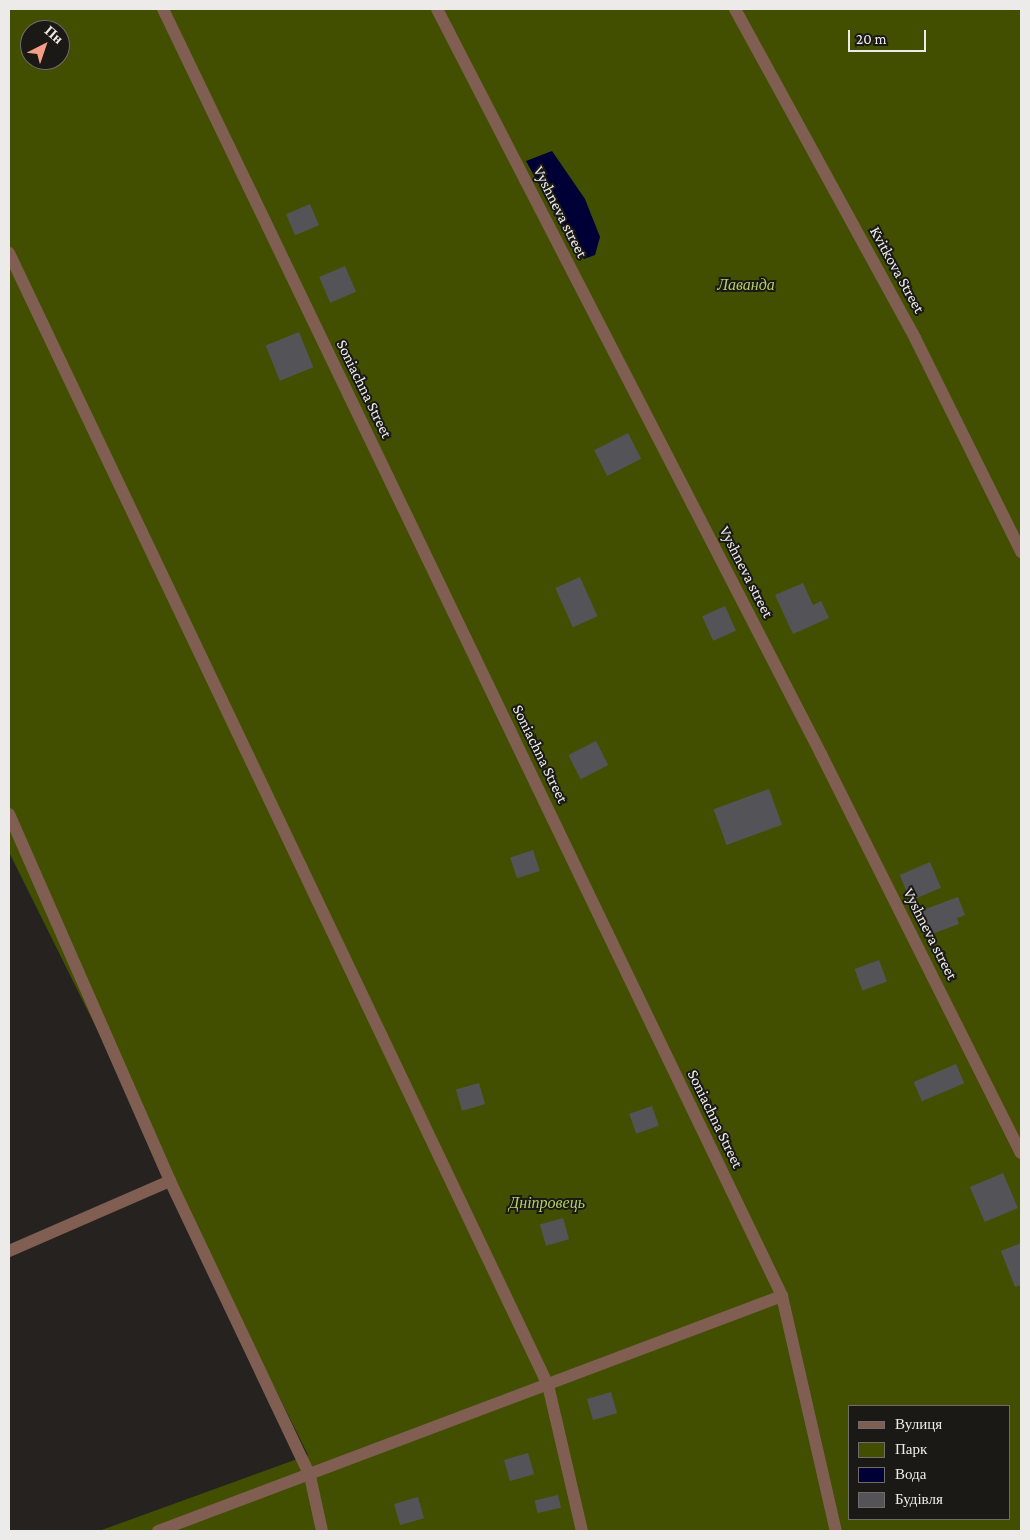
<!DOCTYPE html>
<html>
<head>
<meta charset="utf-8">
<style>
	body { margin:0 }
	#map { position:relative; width:1030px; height:1540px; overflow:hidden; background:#252220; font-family:"Crimson Pro",serif }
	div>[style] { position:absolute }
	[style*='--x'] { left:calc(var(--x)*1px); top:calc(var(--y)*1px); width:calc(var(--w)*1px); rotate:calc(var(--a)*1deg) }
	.green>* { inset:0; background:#424f00 }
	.water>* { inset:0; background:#000036 }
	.building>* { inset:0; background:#545458; transform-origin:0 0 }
	.service>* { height:12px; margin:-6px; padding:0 6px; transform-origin:6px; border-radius:6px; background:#815e52 }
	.minor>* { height:12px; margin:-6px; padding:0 6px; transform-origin:6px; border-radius:6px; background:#815e52 }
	span { translate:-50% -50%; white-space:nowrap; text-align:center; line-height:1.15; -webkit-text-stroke:4px #1b1916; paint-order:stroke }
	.street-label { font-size:16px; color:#edebe9 }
	.park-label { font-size:16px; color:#b4ce5f; font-style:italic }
	.frame { position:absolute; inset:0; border:10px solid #edebe9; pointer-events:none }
	.legend { position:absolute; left:848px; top:1405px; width:162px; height:115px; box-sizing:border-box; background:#1b1916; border:1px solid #6f6d6a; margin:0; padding:6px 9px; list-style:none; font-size:15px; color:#edebe9 }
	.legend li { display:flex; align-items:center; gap:10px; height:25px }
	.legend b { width:25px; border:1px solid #6f6d6a }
	.north { position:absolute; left:20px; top:20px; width:50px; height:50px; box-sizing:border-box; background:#1b1916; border:1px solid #6f6d6a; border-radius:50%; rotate:41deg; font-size:14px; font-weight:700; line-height:20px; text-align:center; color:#edebe9 }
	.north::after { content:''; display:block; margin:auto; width:18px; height:22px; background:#f49e86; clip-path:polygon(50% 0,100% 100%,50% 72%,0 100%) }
	.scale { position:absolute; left:848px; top:30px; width:78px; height:22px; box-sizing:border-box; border:2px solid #edebe9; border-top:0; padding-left:6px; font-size:15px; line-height:18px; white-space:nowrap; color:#edebe9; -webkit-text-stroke:4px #1b1916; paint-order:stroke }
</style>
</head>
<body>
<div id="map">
	<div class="green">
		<i style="clip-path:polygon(evenodd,9px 9px,1021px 9px,1021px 1531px,99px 1531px,308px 1455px,9px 852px,9px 9px,30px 30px,60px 30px,60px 60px,30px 60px,30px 30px,9px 9px,849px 1406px,1009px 1406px,1009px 1519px,849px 1519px,849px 1406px)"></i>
	</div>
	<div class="water">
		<i style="clip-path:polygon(552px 151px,585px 199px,600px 237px,595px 255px,584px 259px,574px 248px,526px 161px)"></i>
	</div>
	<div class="building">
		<i style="left:310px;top:204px;width:23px;height:26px;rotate:67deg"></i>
		<i style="left:345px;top:266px;width:28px;height:28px;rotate:67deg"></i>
		<i style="left:299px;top:332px;width:38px;height:36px;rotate:68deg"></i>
		<i style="left:628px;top:433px;width:29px;height:38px;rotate:63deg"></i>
		<i style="left:580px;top:577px;width:43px;height:27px;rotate:66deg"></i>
		<i style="clip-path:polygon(803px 583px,813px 605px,821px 601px,829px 618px,793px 634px,775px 595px)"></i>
		<i style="left:725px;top:606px;width:27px;height:25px;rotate:66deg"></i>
		<i style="left:596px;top:741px;width:27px;height:31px;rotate:63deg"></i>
		<i style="left:769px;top:789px;width:38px;height:59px;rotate:70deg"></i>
		<i style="left:533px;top:850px;width:22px;height:24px;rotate:72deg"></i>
		<i style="left:930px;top:862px;width:28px;height:33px;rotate:67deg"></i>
		<i style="clip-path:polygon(958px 897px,965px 915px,957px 918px,959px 924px,929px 935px,920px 911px)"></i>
		<i style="left:879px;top:960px;width:23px;height:26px;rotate:70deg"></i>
		<i style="left:956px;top:1064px;width:21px;height:46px;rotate:67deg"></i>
		<i style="left:479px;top:1083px;width:22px;height:24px;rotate:74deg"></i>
		<i style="left:652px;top:1106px;width:21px;height:24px;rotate:71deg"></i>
		<i style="left:1003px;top:1173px;width:38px;height:36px;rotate:67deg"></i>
		<i style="left:563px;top:1218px;width:22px;height:24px;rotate:74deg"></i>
		<i style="clip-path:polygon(1021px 1243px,1021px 1285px,1015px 1287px,1001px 1251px)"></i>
		<i style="left:611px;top:1392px;width:22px;height:25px;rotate:74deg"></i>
		<i style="left:528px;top:1453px;width:22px;height:25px;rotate:74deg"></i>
		<i style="left:558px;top:1495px;width:13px;height:24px;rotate:77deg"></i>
		<i style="left:418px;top:1497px;width:22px;height:25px;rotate:74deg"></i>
	</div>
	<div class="service">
		<i style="--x:163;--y:9;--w:1428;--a:64.31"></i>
		<i style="--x:782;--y:1296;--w:241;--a:77.1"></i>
		<i style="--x:437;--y:9;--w:838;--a:62.73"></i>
		<i style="--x:821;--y:754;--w:446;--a:63.4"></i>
		<i style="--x:735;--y:9;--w:375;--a:61.3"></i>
		<i style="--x:915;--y:338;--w:239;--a:63.6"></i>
		<i style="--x:9;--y:253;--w:1254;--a:64.54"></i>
		<i style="--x:548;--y:1385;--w:150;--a:76.9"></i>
		<i style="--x:9;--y:814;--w:401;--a:66.3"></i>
	</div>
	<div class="minor">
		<i style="--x:9;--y:1251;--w:176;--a:-23.5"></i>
		<i style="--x:170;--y:1181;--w:327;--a:64.6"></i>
		<i style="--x:310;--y:1476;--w:56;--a:77.7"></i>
		<i style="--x:158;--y:1531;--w:667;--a:-20.64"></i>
	</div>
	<div class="street-label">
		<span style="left:560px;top:212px;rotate:63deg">Vyshneva street</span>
		<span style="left:897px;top:270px;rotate:61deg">Kvitkova Street</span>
		<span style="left:364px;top:389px;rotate:64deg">Soniachna Street</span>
		<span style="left:746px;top:572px;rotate:63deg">Vyshneva street</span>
		<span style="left:540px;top:754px;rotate:64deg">Soniachna Street</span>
		<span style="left:930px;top:934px;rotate:63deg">Vyshneva street</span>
		<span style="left:715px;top:1119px;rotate:64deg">Soniachna Street</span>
	</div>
	<div class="park-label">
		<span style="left:746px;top:285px">Лаванда</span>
		<span style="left:547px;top:1203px">Дніпровець</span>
	</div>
	<div class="frame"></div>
	<ul class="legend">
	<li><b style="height:6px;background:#815e52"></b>Вулиця</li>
	<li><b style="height:14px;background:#424f00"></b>Парк</li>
	<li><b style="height:14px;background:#000036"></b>Вода</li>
	<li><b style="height:14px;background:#545458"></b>Будівля</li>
	</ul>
	<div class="north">Пн</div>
	<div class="scale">20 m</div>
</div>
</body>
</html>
